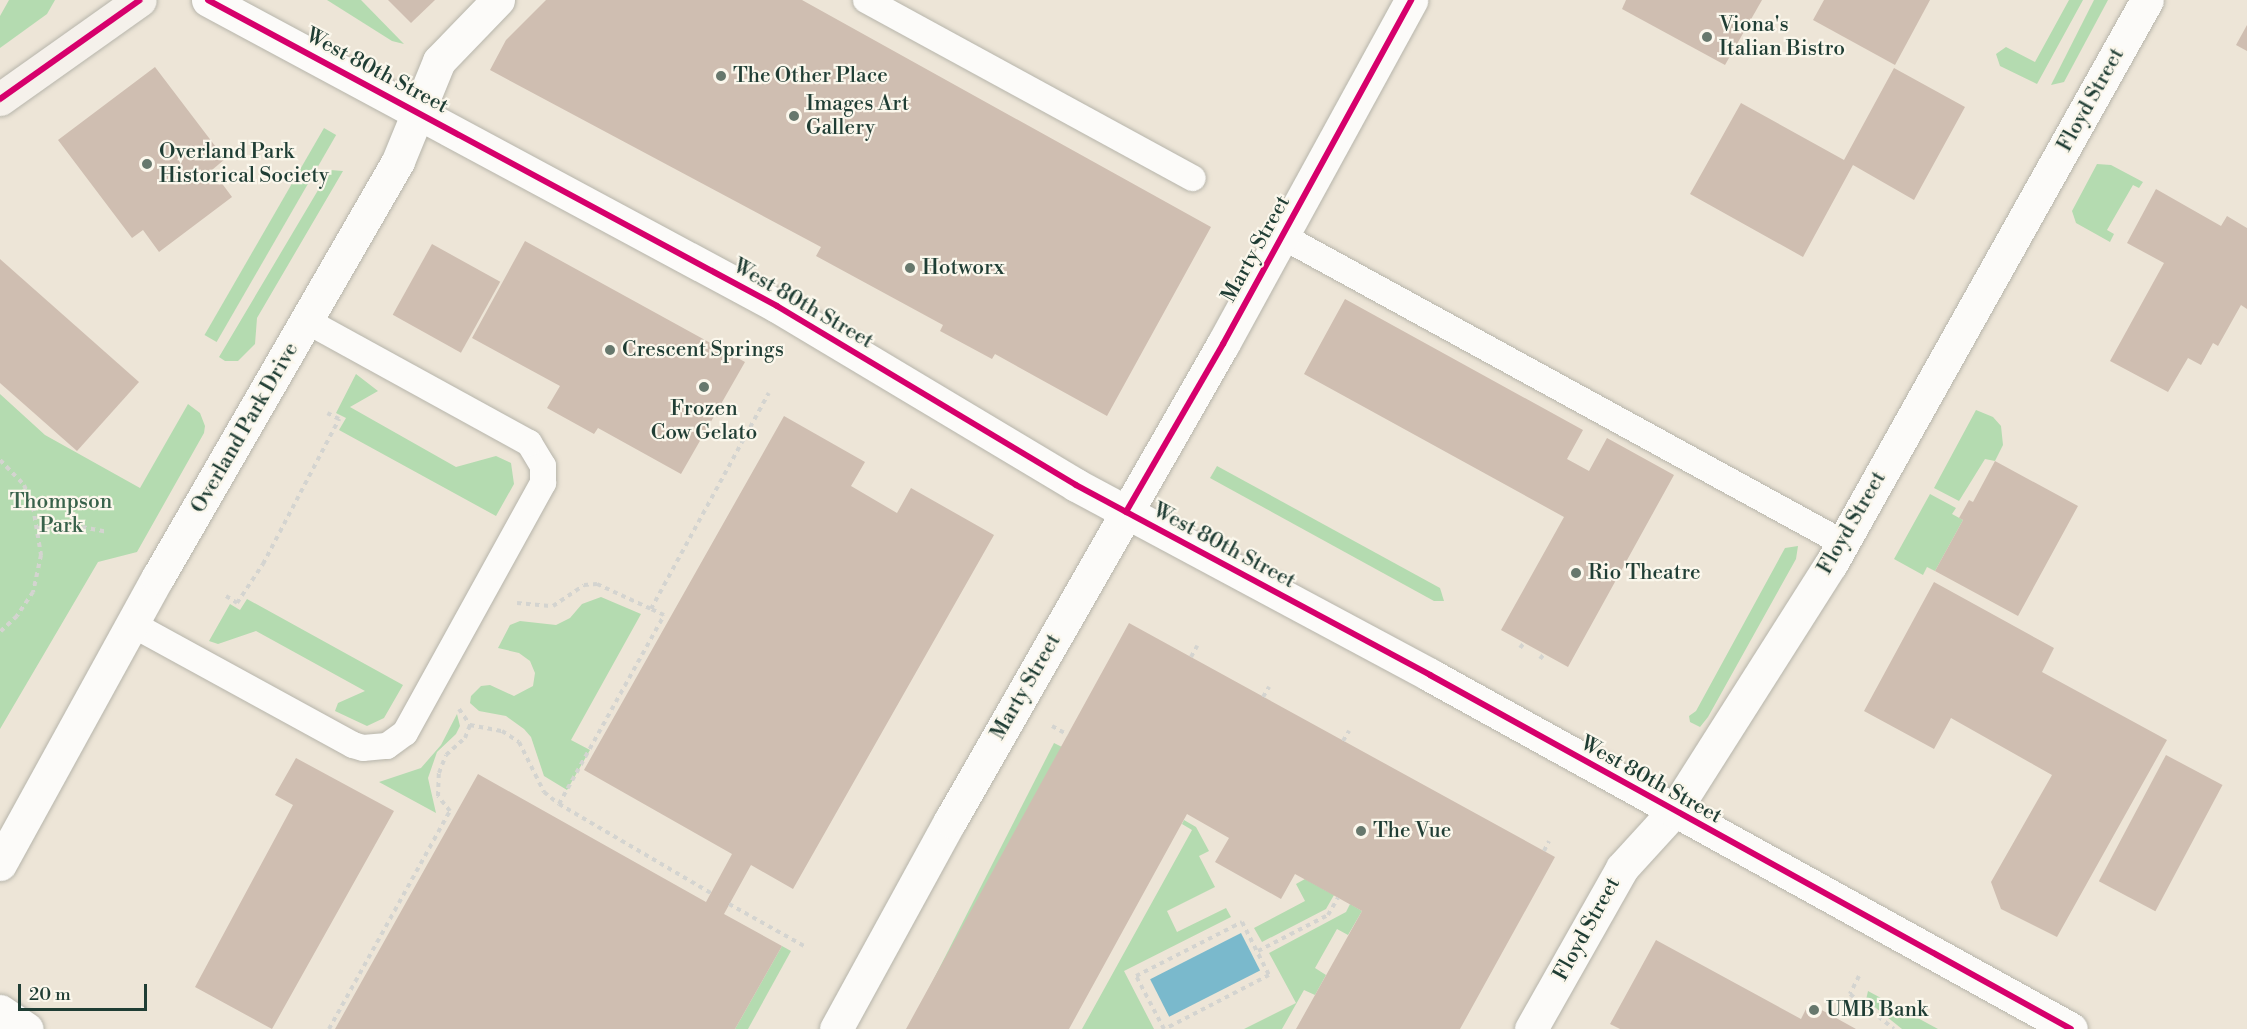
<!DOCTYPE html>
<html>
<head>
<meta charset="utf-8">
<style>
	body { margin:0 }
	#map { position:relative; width:2247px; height:1029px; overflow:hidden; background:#ede5d7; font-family:"Libre Bodoni",serif }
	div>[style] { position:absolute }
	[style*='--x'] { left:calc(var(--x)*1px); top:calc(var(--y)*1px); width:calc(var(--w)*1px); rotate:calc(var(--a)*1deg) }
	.green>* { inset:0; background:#b4dbb0; transform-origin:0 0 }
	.water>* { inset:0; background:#7ab9cc; transform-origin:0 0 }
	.building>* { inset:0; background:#cfbeb1; transform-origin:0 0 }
	.path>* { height:4px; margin-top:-2px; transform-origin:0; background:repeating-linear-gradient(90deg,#d4d4d0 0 4.5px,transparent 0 9px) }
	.roads { filter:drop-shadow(0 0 2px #b7b5ab) drop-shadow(0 0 2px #b7b5ab) }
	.service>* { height:26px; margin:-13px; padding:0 13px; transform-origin:13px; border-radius:13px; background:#fcfbf9 }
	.minor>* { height:33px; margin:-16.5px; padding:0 16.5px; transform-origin:16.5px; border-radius:16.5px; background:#fcfbf9 }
	.tertiary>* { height:33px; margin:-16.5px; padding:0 16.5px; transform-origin:16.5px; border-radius:16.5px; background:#fcfbf9 }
	.secondary>* { height:33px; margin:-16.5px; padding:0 16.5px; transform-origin:16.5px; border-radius:16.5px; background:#f5f1eb }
	.cycleway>* { height:6px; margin:-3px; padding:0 3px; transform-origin:3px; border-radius:3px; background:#d6006c }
	.dots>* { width:16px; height:16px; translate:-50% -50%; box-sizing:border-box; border:3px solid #fbf7ec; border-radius:50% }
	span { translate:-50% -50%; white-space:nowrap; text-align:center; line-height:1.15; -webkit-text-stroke:4.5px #fbf7ec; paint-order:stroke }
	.poi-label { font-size:21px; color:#1f3d34 }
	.left { translate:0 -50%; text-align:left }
	.street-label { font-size:21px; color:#1f3d34 }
	.park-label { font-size:21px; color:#38624b }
	.scale { position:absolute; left:18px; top:984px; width:129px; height:27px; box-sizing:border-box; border:3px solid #1f3d34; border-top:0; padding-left:8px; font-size:18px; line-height:21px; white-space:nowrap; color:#1f3d34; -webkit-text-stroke:4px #fbf7ec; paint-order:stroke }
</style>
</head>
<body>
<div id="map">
	<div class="green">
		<i style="clip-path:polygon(9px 0,55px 0,47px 14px,0 48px,0 16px)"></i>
		<i style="clip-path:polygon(327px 0,361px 0,404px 44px,392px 41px)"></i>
		<i style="clip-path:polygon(2069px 0,2083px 0,2037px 84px,2000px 66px,1996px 54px,2006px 47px,2035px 62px)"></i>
		<i style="clip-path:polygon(2094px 0,2108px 0,2064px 82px,2051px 85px)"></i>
		<i style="left:324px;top:128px;width:14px;height:239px;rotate:30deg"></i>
		<i style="clip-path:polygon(2097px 164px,2111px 165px,2143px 182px,2139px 188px,2133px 185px,2107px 230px,2114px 234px,2110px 242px,2076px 223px,2072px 211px)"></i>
		<i style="clip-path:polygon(330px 170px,343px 171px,257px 318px,255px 344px,238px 361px,225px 361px,219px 357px)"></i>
		<i style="clip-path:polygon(356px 374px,378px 391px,350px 407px,456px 467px,496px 456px,511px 463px,514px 484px,496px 516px,339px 430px,346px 418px,336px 413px)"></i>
		<i style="clip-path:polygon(0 394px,45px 435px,140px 488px,188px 404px,200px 413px,205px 426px,204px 433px,137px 552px,98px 562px,0 729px)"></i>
		<i style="clip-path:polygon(1976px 410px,1993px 417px,2001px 426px,2003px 445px,1995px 461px,1985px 459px,1959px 501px,1934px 488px)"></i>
		<i style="clip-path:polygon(1217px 466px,1440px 588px,1444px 601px,1434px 601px,1210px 478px)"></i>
		<i style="clip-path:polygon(1930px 494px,1956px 508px,1952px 514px,1963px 520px,1935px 571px,1927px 567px,1923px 575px,1894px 559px)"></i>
		<i style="clip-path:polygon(1798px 546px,1796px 559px,1708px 717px,1700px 727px,1690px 722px,1689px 716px,1696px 711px,1785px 548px)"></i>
		<i style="clip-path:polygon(601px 597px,641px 614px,571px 740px,590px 750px,567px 790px,544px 776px,531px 737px,524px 729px,506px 716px,479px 711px,470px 703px,471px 696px,481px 686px,490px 685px,514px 696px,533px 686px,535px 673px,530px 661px,519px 653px,498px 648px,510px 625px,520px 621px,556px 625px,570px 618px,582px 604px)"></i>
		<i style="clip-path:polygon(247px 599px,403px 685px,384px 718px,367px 726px,335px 711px,338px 703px,365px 691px,256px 631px,218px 644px,209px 641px,230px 604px,240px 610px)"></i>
		<i style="clip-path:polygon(457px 714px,460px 726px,456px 734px,437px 752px,428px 778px,436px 813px,379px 782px,421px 768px,441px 745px)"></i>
		<i style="left:1054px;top:743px;width:9px;height:327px;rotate:27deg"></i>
		<i style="clip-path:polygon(1184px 820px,1196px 827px,1209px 851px,1199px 856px,1215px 887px,1167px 911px,1177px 932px,1226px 908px,1231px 917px,1124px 971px,1154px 1029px,1082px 1029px,1192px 830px,1182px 824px)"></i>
		<i style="clip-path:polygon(1305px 879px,1334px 895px,1326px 909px,1262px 942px,1254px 928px,1305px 901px,1296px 884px)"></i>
		<i style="clip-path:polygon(1350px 904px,1362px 911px,1348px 935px,1337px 929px,1315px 968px,1326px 975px,1315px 995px,1304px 990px,1282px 1029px,1244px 1029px,1296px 1003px,1269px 953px,1346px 912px)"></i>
		<i style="clip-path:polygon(782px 946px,791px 951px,748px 1029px,735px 1029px)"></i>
		<i style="clip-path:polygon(1868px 991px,1938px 1029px,1902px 1029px,1866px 1000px)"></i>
	</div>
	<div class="water">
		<i style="left:1241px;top:933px;width:42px;height:102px;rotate:63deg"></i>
	</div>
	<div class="building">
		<i style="clip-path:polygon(388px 0,435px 0,411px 23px)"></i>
		<i style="clip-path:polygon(546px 0,802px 0,1211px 227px,1107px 416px,995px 354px,992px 359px,940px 331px,943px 325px,816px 256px,821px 247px,490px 70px,506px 40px)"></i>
		<i style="clip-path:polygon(1626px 0,1762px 0,1725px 65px,1622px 9px)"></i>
		<i style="clip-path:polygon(1824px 0,1930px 0,1895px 65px,1813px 20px)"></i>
		<i style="clip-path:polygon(2247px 25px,2247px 51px,2236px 45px)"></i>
		<i style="clip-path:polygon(155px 67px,225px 159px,212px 170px,232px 197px,159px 252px,143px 230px,132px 238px,58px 140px)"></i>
		<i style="clip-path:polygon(1894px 68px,1965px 107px,1914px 200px,1853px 165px,1803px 257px,1690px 194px,1741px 103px,1844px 160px)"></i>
		<i style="clip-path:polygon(2156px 189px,2221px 226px,2227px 216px,2247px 228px,2247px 309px,2241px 305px,2218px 346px,2213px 343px,2201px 365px,2188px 358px,2168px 392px,2110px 361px,2164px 263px,2127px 243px)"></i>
		<i style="clip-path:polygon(525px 241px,745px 362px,681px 474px,598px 428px,594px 434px,547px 408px,560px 386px,472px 338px)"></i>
		<i style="left:432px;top:244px;width:78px;height:81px;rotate:29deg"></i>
		<i style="clip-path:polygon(0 259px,139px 382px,77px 451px,0 383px)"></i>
		<i style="clip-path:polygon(1345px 299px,1583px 430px,1567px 459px,1589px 471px,1607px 438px,1674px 475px,1568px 667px,1501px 630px,1564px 517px,1304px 374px)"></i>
		<i style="clip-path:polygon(784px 416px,865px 462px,851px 486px,897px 513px,911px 488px,994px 535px,793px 889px,751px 865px,724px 914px,782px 946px,735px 1029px,335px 1029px,478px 774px,706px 902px,732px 854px,584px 770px)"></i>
		<i style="clip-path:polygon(1995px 461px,2078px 506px,2018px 616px,1935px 571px,1963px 520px,1959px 518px,1969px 500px,1973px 502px)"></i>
		<i style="clip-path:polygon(1934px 582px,2054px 648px,2042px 672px,2167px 740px,2057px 937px,2001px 909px,1991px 882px,2052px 775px,1951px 718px,1934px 749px,1864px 711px)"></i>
		<i style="clip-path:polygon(1129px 623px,1555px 857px,1460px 1029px,1296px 1029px,1362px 911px,1295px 874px,1281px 899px,1215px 862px,1229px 838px,1187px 814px,1069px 1029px,906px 1029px)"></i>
		<i style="left:2166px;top:755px;width:64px;height:143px;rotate:28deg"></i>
		<i style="clip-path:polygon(296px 758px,394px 811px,272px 1029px,195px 987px,293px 805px,275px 795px)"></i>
		<i style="clip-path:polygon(1656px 940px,1801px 1019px,1809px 1003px,1856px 1029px,1620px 1029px,1610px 1024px)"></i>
	</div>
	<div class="path">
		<i style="--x:0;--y:460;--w:35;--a:46"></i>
		<i style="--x:24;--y:485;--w:24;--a:68"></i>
		<i style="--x:33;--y:507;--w:49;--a:80.5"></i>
		<i style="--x:41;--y:555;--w:38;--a:102"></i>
		<i style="--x:33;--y:592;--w:29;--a:124"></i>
		<i style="--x:17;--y:616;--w:23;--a:137"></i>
		<i style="--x:37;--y:528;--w:45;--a:-1.3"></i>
		<i style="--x:82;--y:527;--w:25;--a:11"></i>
		<i style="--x:226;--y:596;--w:13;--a:32"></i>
		<i style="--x:237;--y:603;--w:47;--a:-56.3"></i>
		<i style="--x:263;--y:564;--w:164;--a:-62.3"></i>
		<i style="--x:339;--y:419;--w:13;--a:-153"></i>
		<i style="--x:517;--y:603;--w:36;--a:5"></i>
		<i style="--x:553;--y:606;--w:37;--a:-34"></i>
		<i style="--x:584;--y:585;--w:13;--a:-4"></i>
		<i style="--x:597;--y:584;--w:60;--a:24.8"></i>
		<i style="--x:651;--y:609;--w:246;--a:-61.4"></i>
		<i style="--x:1520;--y:648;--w:6;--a:-51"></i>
		<i style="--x:1191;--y:657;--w:13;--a:-61"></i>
		<i style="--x:1540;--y:659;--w:6;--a:-51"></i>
		<i style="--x:1263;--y:697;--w:12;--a:-59"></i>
		<i style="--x:459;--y:709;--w:19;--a:55"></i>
		<i style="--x:470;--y:725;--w:33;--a:11"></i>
		<i style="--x:502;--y:731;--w:20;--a:33"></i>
		<i style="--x:519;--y:742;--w:56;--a:63.4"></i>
		<i style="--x:544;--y:792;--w:19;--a:39"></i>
		<i style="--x:559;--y:804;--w:176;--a:30.4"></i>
		<i style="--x:1052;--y:726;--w:18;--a:29"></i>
		<i style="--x:1343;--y:741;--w:12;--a:-59"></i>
		<i style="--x:559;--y:804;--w:216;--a:-60.9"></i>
		<i style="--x:664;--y:615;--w:14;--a:-155"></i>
		<i style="--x:1544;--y:851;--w:11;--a:-63"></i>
		<i style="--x:729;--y:904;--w:86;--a:29.2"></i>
		<i style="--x:1258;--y:951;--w:79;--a:-27.2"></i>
		<i style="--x:1328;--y:915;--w:20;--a:-60"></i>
		<i style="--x:1859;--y:976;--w:20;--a:117"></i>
		<i style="--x:1850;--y:994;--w:56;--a:38.5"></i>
		<i style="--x:329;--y:1029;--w:249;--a:-61"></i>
		<i style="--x:450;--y:811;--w:19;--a:-129"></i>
		<i style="--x:438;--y:796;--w:23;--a:-88"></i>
		<i style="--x:439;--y:773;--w:19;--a:-69"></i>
		<i style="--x:446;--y:755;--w:25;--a:-42"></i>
		<i style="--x:465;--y:738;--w:14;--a:-69"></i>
		<i style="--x:1164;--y:1029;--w:60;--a:-117.8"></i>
		<i style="--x:1136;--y:976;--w:119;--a:-27"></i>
		<i style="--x:1242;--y:922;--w:59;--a:63"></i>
		<i style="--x:1269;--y:975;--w:117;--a:152.6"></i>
	</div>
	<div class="roads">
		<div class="service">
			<i style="--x:866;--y:0;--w:372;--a:28.6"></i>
			<i style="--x:1282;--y:236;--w:640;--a:28.69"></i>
			<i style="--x:132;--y:624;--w:252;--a:28.7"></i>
			<i style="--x:353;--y:745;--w:10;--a:17"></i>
			<i style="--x:363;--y:748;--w:24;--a:-5"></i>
			<i style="--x:387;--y:746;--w:22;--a:-36"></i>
			<i style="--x:405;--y:733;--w:286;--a:-61.1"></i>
			<i style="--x:543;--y:483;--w:17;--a:-90"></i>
			<i style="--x:543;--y:466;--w:27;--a:-121"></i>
			<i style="--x:529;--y:443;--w:253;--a:-151.2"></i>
		</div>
		<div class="minor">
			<i style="--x:0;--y:864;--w:328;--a:-61.2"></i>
			<i style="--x:158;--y:577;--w:480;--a:-60"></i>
			<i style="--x:398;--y:161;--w:108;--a:-67.7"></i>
			<i style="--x:439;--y:61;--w:85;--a:-46"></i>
			<i style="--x:0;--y:1011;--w:32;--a:34"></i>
			<i style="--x:836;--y:1029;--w:237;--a:-61.3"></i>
			<i style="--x:950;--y:821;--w:550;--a:-60.22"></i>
			<i style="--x:1223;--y:344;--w:392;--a:-61.3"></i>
			<i style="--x:1531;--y:1029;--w:185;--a:-60.5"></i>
			<i style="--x:1622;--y:868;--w:77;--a:-47.6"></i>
			<i style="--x:1674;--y:811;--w:293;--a:-57.6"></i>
			<i style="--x:1831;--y:564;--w:646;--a:-60.74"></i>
		</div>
		<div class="tertiary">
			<i style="--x:208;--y:0;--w:646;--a:28.27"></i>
			<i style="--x:777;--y:306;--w:348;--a:30.9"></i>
			<i style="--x:1076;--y:485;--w:402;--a:28.2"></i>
			<i style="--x:1430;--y:675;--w:732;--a:28.91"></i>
		</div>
		<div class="secondary">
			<i style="--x:0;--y:99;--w:171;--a:-35.3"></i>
		</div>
	</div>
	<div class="cycleway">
		<i style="--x:208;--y:0;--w:646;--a:28.27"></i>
		<i style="--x:777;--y:306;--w:348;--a:30.9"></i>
		<i style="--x:1076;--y:485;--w:402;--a:28.2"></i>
		<i style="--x:1430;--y:675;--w:732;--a:28.91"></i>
		<i style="--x:0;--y:99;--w:171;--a:-35.3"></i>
		<i style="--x:1126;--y:512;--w:194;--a:-60"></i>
		<i style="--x:1223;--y:344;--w:392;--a:-61.3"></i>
	</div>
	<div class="dots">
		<i style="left:1707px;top:37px;background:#67786d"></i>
		<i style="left:721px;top:76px;background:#67786d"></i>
		<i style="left:794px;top:116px;background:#67786d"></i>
		<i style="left:147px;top:164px;background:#67786d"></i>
		<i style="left:910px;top:268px;background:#67786d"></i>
		<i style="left:610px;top:350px;background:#67786d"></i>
		<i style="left:704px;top:387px;background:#67786d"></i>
		<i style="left:1576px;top:573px;background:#67786d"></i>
		<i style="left:1361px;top:831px;background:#67786d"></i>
		<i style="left:1814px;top:1010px;background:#67786d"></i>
	</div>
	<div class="poi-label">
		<span class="left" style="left:1719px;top:37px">Viona's<br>Italian Bistro</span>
		<span class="left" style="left:733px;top:76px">The Other Place</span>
		<span class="left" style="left:806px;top:116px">Images Art<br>Gallery</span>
		<span class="left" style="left:159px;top:164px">Overland Park<br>Historical Society</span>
		<span class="left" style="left:922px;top:268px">Hotworx</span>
		<span class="left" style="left:622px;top:350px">Crescent Springs</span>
		<span style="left:704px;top:421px">Frozen<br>Cow Gelato</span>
		<span class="left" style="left:1588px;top:573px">Rio Theatre</span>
		<span class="left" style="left:1373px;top:831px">The Vue</span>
		<span class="left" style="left:1826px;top:1010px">UMB Bank</span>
	</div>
	<div class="street-label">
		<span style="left:377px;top:71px;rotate:28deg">West 80th Street</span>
		<span style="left:2091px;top:100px;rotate:-61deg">Floyd Street</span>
		<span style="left:1256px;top:249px;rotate:-61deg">Marty Street</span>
		<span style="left:803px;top:304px;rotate:30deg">West 80th Street</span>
		<span style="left:245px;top:428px;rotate:-60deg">Overland Park Drive</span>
		<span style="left:1852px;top:523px;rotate:-60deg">Floyd Street</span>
		<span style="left:1224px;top:546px;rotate:28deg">West 80th Street</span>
		<span style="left:1026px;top:687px;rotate:-60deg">Marty Street</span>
		<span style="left:1651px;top:780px;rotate:29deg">West 80th Street</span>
		<span style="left:1587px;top:929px;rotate:-61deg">Floyd Street</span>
	</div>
	<div class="park-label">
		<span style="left:61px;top:514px">Thompson<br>Park</span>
	</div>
	<div class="scale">20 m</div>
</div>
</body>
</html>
